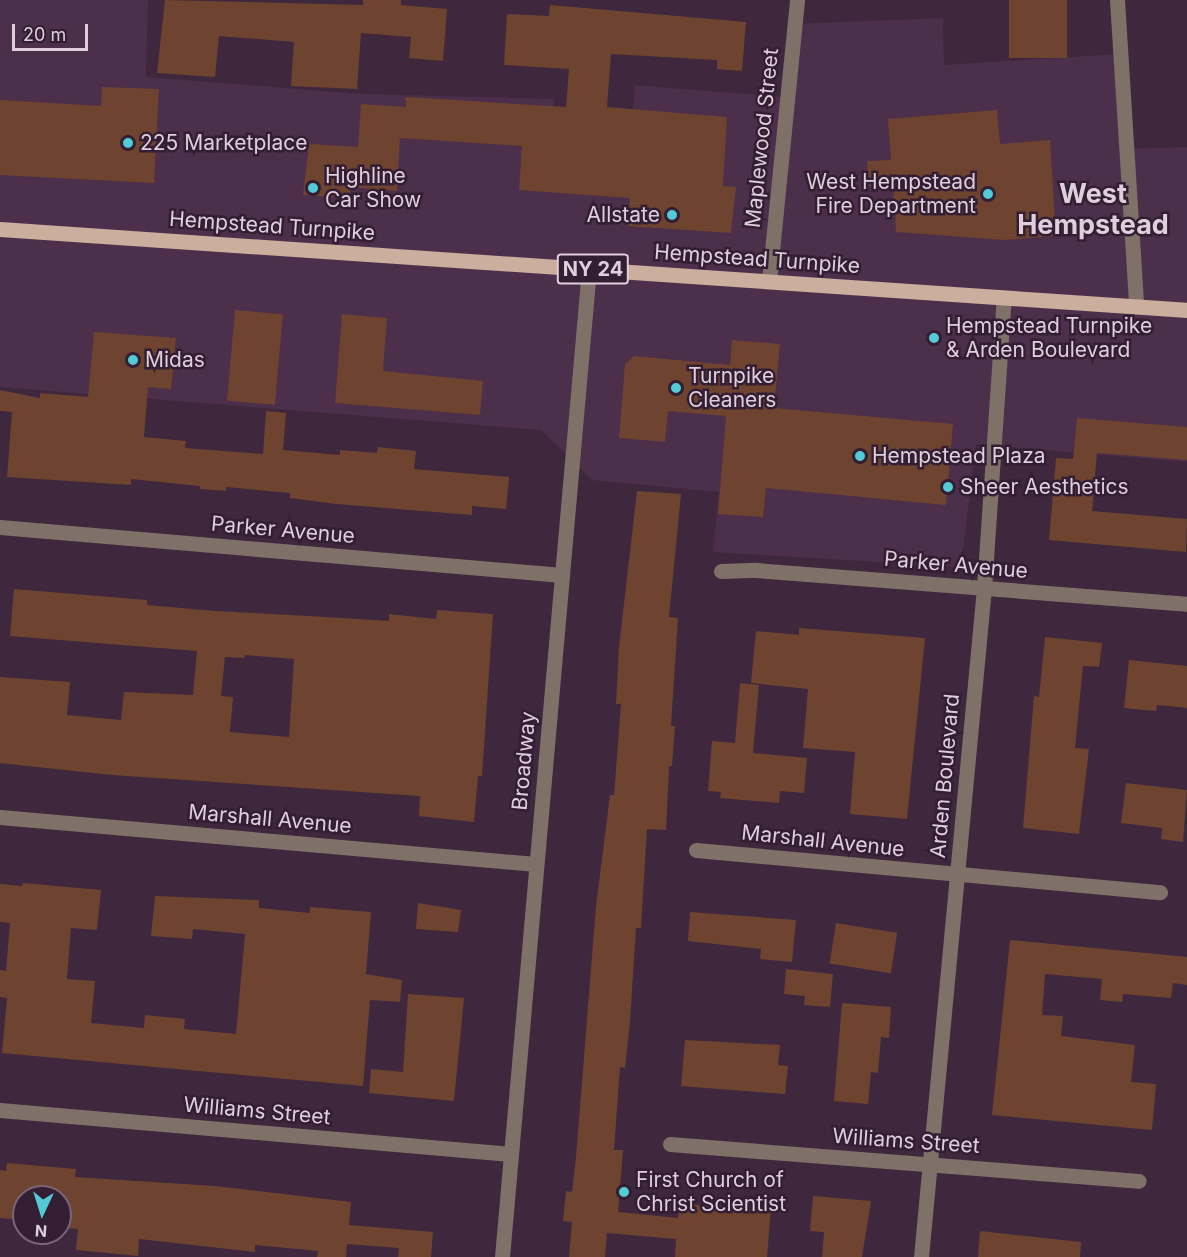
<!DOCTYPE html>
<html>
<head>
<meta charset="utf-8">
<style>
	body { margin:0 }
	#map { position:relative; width:1187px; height:1257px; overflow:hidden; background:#3f283d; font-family:Inter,sans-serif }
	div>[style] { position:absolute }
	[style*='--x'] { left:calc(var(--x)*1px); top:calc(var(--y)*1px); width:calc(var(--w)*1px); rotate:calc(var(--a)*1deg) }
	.built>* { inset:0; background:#4c2f4a }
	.building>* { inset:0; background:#6e432f; transform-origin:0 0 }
	.minor>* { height:15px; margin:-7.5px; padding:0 7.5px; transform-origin:7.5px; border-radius:7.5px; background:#7f7068 }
	.major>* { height:15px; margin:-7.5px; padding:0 7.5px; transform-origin:7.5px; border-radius:7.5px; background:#ccae9e }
	.dots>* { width:16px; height:16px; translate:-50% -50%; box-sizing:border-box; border:3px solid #341e33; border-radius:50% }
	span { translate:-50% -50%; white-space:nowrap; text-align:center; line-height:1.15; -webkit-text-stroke:5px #341e33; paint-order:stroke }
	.shield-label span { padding:2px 4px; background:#341e33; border:2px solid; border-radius:4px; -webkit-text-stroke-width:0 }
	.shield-label { font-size:20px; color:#dfcfdd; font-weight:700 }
	.street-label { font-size:21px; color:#dfcfdd }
	.poi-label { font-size:21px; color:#dfcfdd }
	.left { translate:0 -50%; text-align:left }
	.right { translate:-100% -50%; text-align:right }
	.district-label { font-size:27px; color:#dfcfdd; font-weight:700 }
	.north { position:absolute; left:12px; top:1185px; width:60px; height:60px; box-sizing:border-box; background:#341e33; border:2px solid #786577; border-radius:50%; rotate:184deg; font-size:16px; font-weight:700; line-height:24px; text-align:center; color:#dfcfdd }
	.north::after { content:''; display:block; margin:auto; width:21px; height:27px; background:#52cbd7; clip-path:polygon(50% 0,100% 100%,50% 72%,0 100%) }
	.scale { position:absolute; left:12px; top:24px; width:76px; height:27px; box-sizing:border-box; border:3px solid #dfcfdd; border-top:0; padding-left:8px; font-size:18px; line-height:21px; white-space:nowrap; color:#dfcfdd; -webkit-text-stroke:4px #341e33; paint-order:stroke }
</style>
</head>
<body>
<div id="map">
	<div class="built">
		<i style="clip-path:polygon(0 0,148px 0,146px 77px,362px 94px,554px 99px,554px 108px,633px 115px,635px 85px,784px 97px,792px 24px,943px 18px,944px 65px,1119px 54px,1122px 149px,1187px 147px,1187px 462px,976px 444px,961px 567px,713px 552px,719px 492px,592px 480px,541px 430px,0 387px)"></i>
	</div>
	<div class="building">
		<i style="clip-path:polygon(165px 0,363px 5px,363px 0,401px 0,401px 5px,447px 9px,443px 61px,409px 58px,411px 37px,361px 33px,357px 89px,291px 86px,294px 42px,219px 36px,215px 77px,157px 73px)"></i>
		<i style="left:1009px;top:0;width:58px;height:58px"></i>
		<i style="clip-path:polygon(550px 5px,746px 22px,742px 71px,717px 69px,717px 60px,611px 54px,607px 107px,727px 117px,723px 186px,736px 187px,731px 233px,628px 226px,630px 198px,519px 190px,522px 146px,400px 138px,397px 191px,350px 187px,350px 198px,303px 195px,309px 144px,358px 147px,361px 104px,406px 107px,406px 97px,566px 107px,569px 69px,504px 65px,507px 14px,549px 16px)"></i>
		<i style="clip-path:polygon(102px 87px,159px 89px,154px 183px,0 175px,0 100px,101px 106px)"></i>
		<i style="clip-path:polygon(997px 110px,1000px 144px,1050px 140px,1056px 236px,1004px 240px,896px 232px,893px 185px,868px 186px,867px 161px,891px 160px,888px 119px)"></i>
		<i style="left:235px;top:310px;width:48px;height:91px;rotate:5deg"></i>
		<i style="clip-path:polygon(342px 314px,387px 318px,383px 371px,483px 381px,480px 415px,335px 403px)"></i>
		<i style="clip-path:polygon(94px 332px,176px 338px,171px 389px,148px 387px,144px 437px,186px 441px,185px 448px,263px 454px,266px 411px,286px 413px,283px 450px,340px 455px,340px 450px,377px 453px,378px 447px,416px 451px,414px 469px,509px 477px,506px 509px,472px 506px,472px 515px,336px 504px,290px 498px,290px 493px,226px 487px,226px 491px,200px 489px,200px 486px,131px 479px,131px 485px,7px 477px,12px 412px,0 411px,0 390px,40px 398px,40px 393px,88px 397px)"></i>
		<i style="clip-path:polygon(732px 340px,780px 344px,774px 408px,953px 424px,946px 505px,766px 488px,763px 517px,718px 514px,726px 416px,668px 411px,665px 442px,619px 438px,625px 364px,634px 356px,730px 365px)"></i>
		<i style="clip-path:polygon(1077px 418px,1187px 427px,1187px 460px,1097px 453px,1092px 511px,1187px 519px,1186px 552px,1049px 540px,1056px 458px,1073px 459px)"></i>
		<i style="clip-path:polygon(637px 491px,681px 494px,669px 617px,678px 618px,671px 726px,675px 726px,672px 766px,669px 766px,666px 830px,647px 829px,641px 928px,636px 928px,630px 1022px,625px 1068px,620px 1067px,614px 1150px,623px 1150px,618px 1212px,678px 1218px,679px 1204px,771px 1208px,767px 1257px,675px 1257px,676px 1239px,607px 1233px,605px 1257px,569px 1257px,572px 1222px,563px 1221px,566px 1191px,572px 1192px,576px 1157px,596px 906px,610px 795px,614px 795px,621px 704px,616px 704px,619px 647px)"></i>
		<i style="clip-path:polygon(evenodd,14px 589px,147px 600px,147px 605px,215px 611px,326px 617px,389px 621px,389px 614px,436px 619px,437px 610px,493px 614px,482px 776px,478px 776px,474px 822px,419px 816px,420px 796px,112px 775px,0 763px,0 677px,70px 682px,67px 715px,121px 720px,124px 692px,193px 695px,197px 651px,10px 636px,14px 589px,245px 655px,294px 659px,289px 737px,230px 732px,233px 697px,221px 696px,225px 657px,244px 658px,245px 655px)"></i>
		<i style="clip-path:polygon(799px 628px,925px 638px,907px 819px,850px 814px,855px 752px,803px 748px,808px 689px,751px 683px,756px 631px,799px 635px)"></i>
		<i style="clip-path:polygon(1045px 637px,1102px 643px,1099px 667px,1083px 666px,1075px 748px,1089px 749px,1079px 834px,1023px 828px,1034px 696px,1039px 697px)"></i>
		<i style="clip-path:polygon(1129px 660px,1187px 666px,1187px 708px,1157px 705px,1156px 711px,1124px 708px)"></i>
		<i style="clip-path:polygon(740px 683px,759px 685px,753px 753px,807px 758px,804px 793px,780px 791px,779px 803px,720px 798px,721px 792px,708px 791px,712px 741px,735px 743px)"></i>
		<i style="clip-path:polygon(1126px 783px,1187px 790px,1183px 842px,1161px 839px,1162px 828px,1121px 823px)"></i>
		<i style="clip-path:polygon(23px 883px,101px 890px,97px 930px,71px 928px,67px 979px,95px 981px,91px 1023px,144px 1028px,145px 1015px,185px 1019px,184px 1029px,236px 1034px,245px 934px,193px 929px,192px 939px,151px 936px,155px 896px,259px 900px,259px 908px,310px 913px,310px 907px,371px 912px,366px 974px,402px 980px,400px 1002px,370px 1000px,363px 1086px,2px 1053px,7px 998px,0 997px,0 970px,6px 971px,10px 923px,0 922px,0 884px,22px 886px)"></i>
		<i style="clip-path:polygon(418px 903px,461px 910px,458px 932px,416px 929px)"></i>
		<i style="clip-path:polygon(690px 912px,796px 920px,792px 962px,760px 959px,761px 949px,688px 941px)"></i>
		<i style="left:836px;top:923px;width:62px;height:41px;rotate:9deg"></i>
		<i style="clip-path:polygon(1010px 940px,1187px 957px,1187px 985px,1173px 983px,1171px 998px,1123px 994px,1122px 1002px,1100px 1000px,1102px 979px,1045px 974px,1042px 1015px,1063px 1016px,1061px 1036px,1135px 1045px,1131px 1082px,1156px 1084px,1152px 1130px,992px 1115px)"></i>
		<i style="clip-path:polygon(786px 969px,833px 974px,830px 1007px,804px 1005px,805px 996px,784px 994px)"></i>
		<i style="clip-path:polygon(408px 994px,464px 998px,454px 1101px,369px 1093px,371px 1069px,403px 1072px)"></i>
		<i style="clip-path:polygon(842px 1003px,891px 1007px,889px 1038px,881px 1037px,878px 1073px,871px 1072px,868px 1104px,834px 1101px)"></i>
		<i style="clip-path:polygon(685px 1040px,780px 1045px,778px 1065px,788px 1066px,785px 1094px,681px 1086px)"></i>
		<i style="clip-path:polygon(7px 1163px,76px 1169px,75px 1177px,215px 1186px,351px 1202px,349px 1225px,433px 1232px,431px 1257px,398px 1257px,399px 1248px,347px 1244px,346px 1257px,317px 1257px,318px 1251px,255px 1245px,255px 1252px,139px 1239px,138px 1256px,76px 1250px,78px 1229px,60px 1228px,60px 1197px,24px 1197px,24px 1220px,0 1218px,0 1170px,6px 1171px)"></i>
		<i style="clip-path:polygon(813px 1196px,871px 1201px,862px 1257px,822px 1257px,824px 1232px,810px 1231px)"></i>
		<i style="clip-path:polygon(980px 1231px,1081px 1242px,1080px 1257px,978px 1257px)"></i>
	</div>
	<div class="minor">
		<i style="--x:1117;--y:0;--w:307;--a:86.4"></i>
		<i style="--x:769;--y:281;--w:282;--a:-84.3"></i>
		<i style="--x:0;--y:527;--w:564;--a:4.88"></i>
		<i style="--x:721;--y:571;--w:35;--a:-2"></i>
		<i style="--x:756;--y:570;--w:432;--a:4.5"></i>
		<i style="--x:0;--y:817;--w:538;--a:5.01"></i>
		<i style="--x:696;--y:850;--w:466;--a:5.2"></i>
		<i style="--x:0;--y:1110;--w:513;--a:4.92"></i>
		<i style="--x:670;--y:1144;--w:470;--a:4.5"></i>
		<i style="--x:502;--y:1257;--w:992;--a:-84.97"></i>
		<i style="--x:921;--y:1257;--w:672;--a:-84.62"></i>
		<i style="--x:984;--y:588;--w:291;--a:-86.1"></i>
	</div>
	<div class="major">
		<i style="--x:0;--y:229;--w:1190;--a:3.9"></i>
	</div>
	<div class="dots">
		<i style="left:128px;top:143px;background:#52cbd7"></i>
		<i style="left:313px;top:188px;background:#52cbd7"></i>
		<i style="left:988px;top:194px;background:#52cbd7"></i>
		<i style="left:672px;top:215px;background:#52cbd7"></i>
		<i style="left:934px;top:338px;background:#52cbd7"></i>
		<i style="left:133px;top:360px;background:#52cbd7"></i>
		<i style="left:676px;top:388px;background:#52cbd7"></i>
		<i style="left:860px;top:456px;background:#52cbd7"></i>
		<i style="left:948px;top:487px;background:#52cbd7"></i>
		<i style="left:624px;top:1192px;background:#52cbd7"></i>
	</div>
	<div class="shield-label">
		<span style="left:593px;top:269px">NY 24</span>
	</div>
	<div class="street-label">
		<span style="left:762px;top:138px;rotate:-84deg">Maplewood Street</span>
		<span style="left:272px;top:226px;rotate:4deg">Hempstead Turnpike</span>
		<span style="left:757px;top:259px;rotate:4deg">Hempstead Turnpike</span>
		<span style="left:283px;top:530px;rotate:5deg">Parker Avenue</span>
		<span style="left:956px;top:565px;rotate:5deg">Parker Avenue</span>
		<span style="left:524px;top:761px;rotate:-85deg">Broadway</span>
		<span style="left:945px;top:776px;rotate:-85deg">Arden Boulevard</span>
		<span style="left:270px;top:819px;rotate:5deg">Marshall Avenue</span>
		<span style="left:823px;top:841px;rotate:6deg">Marshall Avenue</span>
		<span style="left:257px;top:1111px;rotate:5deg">Williams Street</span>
		<span style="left:906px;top:1141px;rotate:4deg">Williams Street</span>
	</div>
	<div class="poi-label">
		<span class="left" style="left:140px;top:143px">225 Marketplace</span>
		<span class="left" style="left:325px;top:188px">Highline<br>Car Show</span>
		<span class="right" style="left:976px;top:194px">West Hempstead<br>Fire Department</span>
		<span class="right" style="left:660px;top:215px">Allstate</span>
		<span class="left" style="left:946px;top:338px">Hempstead Turnpike<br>&amp; Arden Boulevard</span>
		<span class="left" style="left:145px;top:360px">Midas</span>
		<span class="left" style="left:688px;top:388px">Turnpike<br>Cleaners</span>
		<span class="left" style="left:872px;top:456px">Hempstead Plaza</span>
		<span class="left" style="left:960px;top:487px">Sheer Aesthetics</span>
		<span class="left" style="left:636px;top:1192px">First Church of<br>Christ Scientist</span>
	</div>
	<div class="district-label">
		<span style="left:1093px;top:209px">West<br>Hempstead</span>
	</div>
	<div class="north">N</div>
	<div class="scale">20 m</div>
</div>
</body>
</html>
